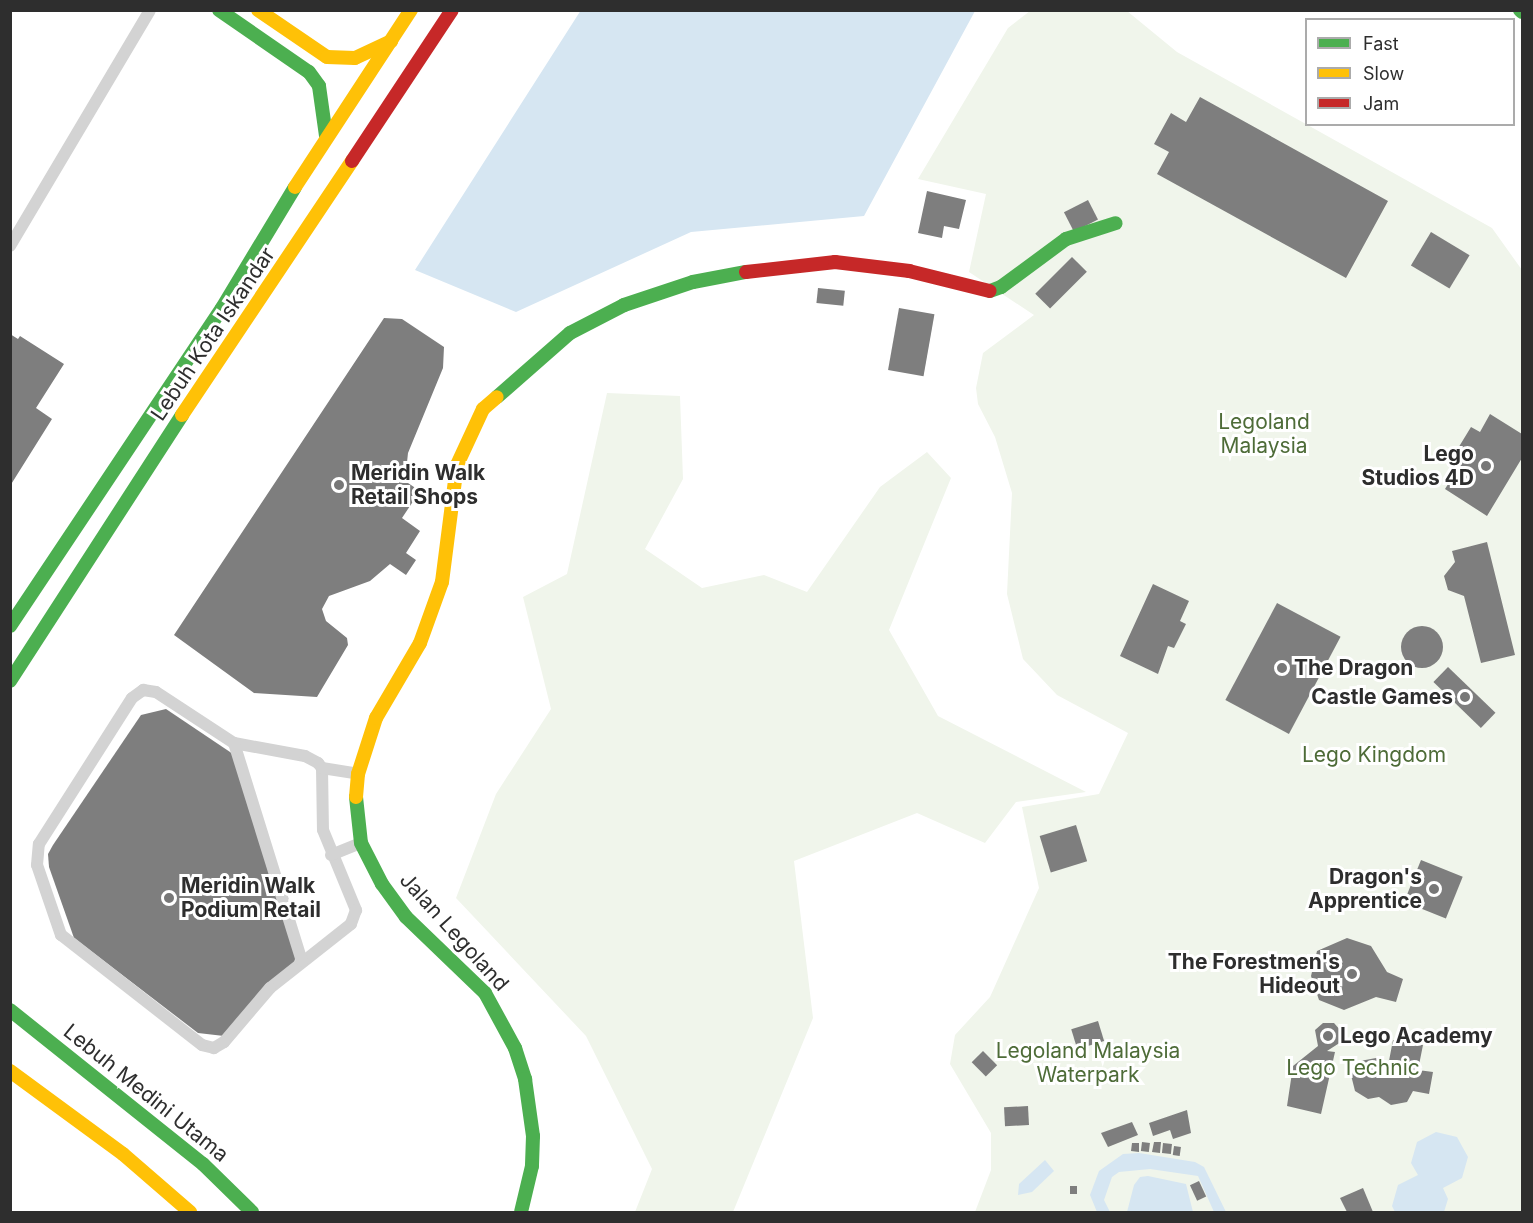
<!DOCTYPE html>
<html>
<head>
<meta charset="utf-8">
<style>
	body { margin:0 }
	#map { position:relative; width:1533px; height:1223px; overflow:hidden; background:#fff; font-family:Inter,sans-serif }
	div>[style] { position:absolute }
	[style*='--x'] { left:calc(var(--x)*1px); top:calc(var(--y)*1px); width:calc(var(--w)*1px); rotate:calc(var(--a)*1deg) }
	.green>* { inset:0; background:#f0f5eb }
	.water>* { inset:0; background:#d6e6f2 }
	.building>* { inset:0; background:#7e7e7e; transform-origin:0 0 }
	.round { border-radius:50% }
	.street>* { height:12px; margin:-6px; padding:0 6px; transform-origin:6px; border-radius:6px; background:#d3d3d3 }
	.fast>* { height:14px; margin:-7px; padding:0 7px; transform-origin:7px; border-radius:7px; background:#4caf50 }
	.slow>* { height:14px; margin:-7px; padding:0 7px; transform-origin:7px; border-radius:7px; background:#ffc107 }
	.jam>* { height:14px; margin:-7px; padding:0 7px; transform-origin:7px; border-radius:7px; background:#c62828 }
	.dots>* { width:16px; height:16px; translate:-50% -50%; box-sizing:border-box; border:3px solid #fff; border-radius:50% }
	span { translate:-50% -50%; white-space:nowrap; text-align:center; line-height:1.15; -webkit-text-stroke:6px #fff; paint-order:stroke }
	.street-label { font-size:21px; color:#2e2e2e }
	.park-label { font-size:21px; color:#4e6c38 }
	.poi-label { font-size:21px; color:#2e2e2e; font-weight:700 }
	.right { translate:-100% -50%; text-align:right }
	.left { translate:0 -50%; text-align:left }
	.frame { position:absolute; inset:0; border:12px solid #2e2e2e; pointer-events:none }
	.legend { position:absolute; left:1305px; top:18px; width:210px; height:108px; box-sizing:border-box; background:#fff; border:2px solid #ababab; margin:0; padding:8px 10px; list-style:none; font-size:18px; color:#2e2e2e }
	.legend li { display:flex; align-items:center; gap:12px; height:30px }
	.legend b { width:30px; border:2px solid #ababab }
</style>
</head>
<body>
<div id="map">
	<div class="green">
		<i style="clip-path:polygon(1030px 11px,1127px 11px,1177px 52px,1492px 228px,1522px 270px,1522px 1212px,975px 1212px,991px 1170px,991px 1133px,950px 1064px,955px 1035px,990px 997px,1039px 888px,1022px 807px,1099px 794px,1128px 733px,1057px 695px,1023px 659px,1007px 594px,1012px 493px,995px 437px,978px 404px,976px 388px,983px 353px,1034px 315px,969px 272px,986px 194px,918px 179px,1008px 28px)"></i>
		<i style="clip-path:polygon(607px 393px,680px 396px,683px 479px,645px 549px,702px 588px,764px 575px,807px 592px,880px 487px,927px 452px,951px 478px,889px 630px,938px 716px,1086px 792px,1016px 802px,985px 843px,917px 813px,794px 861px,813px 1018px,733px 1212px,635px 1212px,652px 1169px,586px 1036px,456px 898px,496px 794px,551px 709px,523px 597px,567px 574px)"></i>
	</div>
	<div class="water">
		<i style="clip-path:polygon(581px 10px,975px 10px,975px 11px,864px 216px,691px 232px,516px 312px,415px 270px)"></i>
		<i style="clip-path:polygon(1436px 1132px,1457px 1137px,1468px 1157px,1462px 1178px,1443px 1188px,1448px 1199px,1444px 1212px,1395px 1212px,1392px 1206px,1398px 1185px,1418px 1175px,1411px 1163px,1417px 1142px)"></i>
		<i style="clip-path:polygon(1139px 1153px,1195px 1162px,1204px 1167px,1226px 1212px,1214px 1212px,1198px 1176px,1150px 1169px,1119px 1172px,1112px 1177px,1104px 1200px,1110px 1212px,1097px 1212px,1090px 1195px,1099px 1171px,1123px 1154px)"></i>
		<i style="clip-path:polygon(1045px 1160px,1054px 1171px,1032px 1192px,1018px 1195px,1019px 1184px)"></i>
		<i style="clip-path:polygon(1148px 1176px,1186px 1184px,1193px 1212px,1127px 1212px,1134px 1185px,1140px 1177px)"></i>
	</div>
	<div class="building">
		<i style="clip-path:polygon(1200px 97px,1388px 201px,1346px 278px,1157px 174px,1169px 152px,1154px 144px,1171px 113px,1186px 122px)"></i>
		<i style="clip-path:polygon(927px 191px,966px 200px,959px 229px,944px 226px,942px 238px,918px 233px)"></i>
		<i style="left:1088px;top:200px;width:22px;height:27px;rotate:63deg"></i>
		<i style="left:1431px;top:232px;width:45px;height:39px;rotate:31deg"></i>
		<i style="left:1072px;top:257px;width:21px;height:52px;rotate:45deg"></i>
		<i style="left:818px;top:288px;width:27px;height:15px;rotate:6deg"></i>
		<i style="left:899px;top:308px;width:36px;height:63px;rotate:10deg"></i>
		<i style="clip-path:polygon(384px 318px,402px 319px,444px 347px,443px 368px,408px 453px,405px 481px,420px 491px,402px 518px,420px 531px,406px 553px,416px 560px,406px 575px,390px 564px,370px 581px,329px 596px,322px 609px,326px 621px,347px 638px,348px 645px,317px 697px,254px 693px,174px 635px)"></i>
		<i style="clip-path:polygon(10px 334px,18px 339px,20px 336px,64px 364px,36px 408px,52px 419px,10px 486px)"></i>
		<i style="clip-path:polygon(1490px 414px,1522px 434px,1522px 458px,1487px 516px,1445px 489px,1458px 468px,1449px 463px,1471px 427px,1480px 432px)"></i>
		<i style="clip-path:polygon(1487px 542px,1515px 655px,1481px 663px,1464px 596px,1448px 590px,1444px 576px,1455px 562px,1452px 551px)"></i>
		<i style="clip-path:polygon(1153px 584px,1189px 601px,1180px 621px,1186px 624px,1174px 648px,1168px 646px,1158px 674px,1120px 656px)"></i>
		<i style="left:1277px;top:603px;width:72px;height:110px;rotate:28deg"></i>
		<i class="round" style="left:1401px;top:626px;width:42px;height:42px"></i>
		<i style="left:1448px;top:667px;width:66px;height:21px;rotate:44deg"></i>
		<i style="clip-path:polygon(166px 709px,233px 754px,297px 951px,294px 963px,224px 1036px,198px 1033px,74px 938px,49px 867px,48px 854px,53px 845px,141px 715px)"></i>
		<i style="left:1076px;top:825px;width:38px;height:38px;rotate:73deg"></i>
		<i style="left:1421px;top:860px;width:45px;height:45px;rotate:22deg"></i>
		<i style="clip-path:polygon(1347px 938px,1371px 946px,1387px 972px,1403px 979px,1396px 1002px,1376px 997px,1344px 1010px,1319px 1000px,1311px 976px,1317px 951px)"></i>
		<i style="left:1098px;top:1021px;width:21px;height:28px;rotate:73deg"></i>
		<i style="clip-path:polygon(1323px 1023px,1334px 1023px,1341px 1031px,1341px 1042px,1327px 1051px,1335px 1052px,1321px 1114px,1287px 1106px,1293px 1066px,1318px 1046px,1315px 1030px)"></i>
		<i style="clip-path:polygon(1393px 1040px,1423px 1045px,1418px 1070px,1433px 1072px,1429px 1094px,1413px 1091px,1407px 1102px,1391px 1105px,1379px 1097px,1368px 1099px,1355px 1091px,1351px 1075px,1360px 1061px,1376px 1058px,1388px 1066px)"></i>
		<i style="left:983px;top:1051px;width:20px;height:16px;rotate:45deg"></i>
		<i style="clip-path:polygon(1045px 1071px,1051px 1078px,1044px 1083px,1039px 1076px)"></i>
		<i style="left:1028px;top:1106px;width:19px;height:24px;rotate:87deg"></i>
		<i style="clip-path:polygon(1187px 1110px,1191px 1133px,1173px 1139px,1170px 1130px,1153px 1136px,1149px 1123px)"></i>
		<i style="clip-path:polygon(1132px 1122px,1138px 1135px,1108px 1147px,1101px 1133px)"></i>
		<i style="left:1142px;top:1142px;width:8px;height:9px;rotate:7deg"></i>
		<i style="clip-path:polygon(1154px 1142px,1161px 1142px,1160px 1153px,1152px 1152px)"></i>
		<i style="clip-path:polygon(1132px 1143px,1139px 1143px,1139px 1152px,1131px 1151px)"></i>
		<i style="left:1163px;top:1143px;width:9px;height:10px;rotate:6deg"></i>
		<i style="left:1174px;top:1146px;width:7px;height:9px;rotate:8deg"></i>
		<i style="left:1199px;top:1181px;width:17px;height:10px;rotate:65deg"></i>
		<i style="left:1070px;top:1186px;width:7px;height:8px"></i>
		<i style="clip-path:polygon(1363px 1188px,1373px 1212px,1347px 1212px,1340px 1198px)"></i>
	</div>
	<div class="street">
		<i style="--x:10;--y:246;--w:274;--a:-59.3"></i>
		<i style="--x:143;--y:690;--w:13;--a:9"></i>
		<i style="--x:156;--y:692;--w:93;--a:33.2"></i>
		<i style="--x:234;--y:743;--w:72;--a:10.4"></i>
		<i style="--x:305;--y:756;--w:15;--a:28"></i>
		<i style="--x:318;--y:763;--w:6;--a:51"></i>
		<i style="--x:322;--y:768;--w:62;--a:89.1"></i>
		<i style="--x:323;--y:830;--w:87;--a:67.6"></i>
		<i style="--x:356;--y:910;--w:15;--a:110"></i>
		<i style="--x:351;--y:924;--w:103;--a:141.7"></i>
		<i style="--x:270;--y:988;--w:71;--a:130.4"></i>
		<i style="--x:224;--y:1042;--w:12;--a:149"></i>
		<i style="--x:214;--y:1048;--w:12;--a:-166"></i>
		<i style="--x:202;--y:1045;--w:179;--a:-142"></i>
		<i style="--x:61;--y:935;--w:74;--a:-108.9"></i>
		<i style="--x:37;--y:865;--w:21;--a:-85"></i>
		<i style="--x:39;--y:844;--w:173;--a:-57.5"></i>
		<i style="--x:132;--y:698;--w:14;--a:-36"></i>
		<i style="--x:234;--y:743;--w:228;--a:72.7"></i>
		<i style="--x:322;--y:768;--w:36;--a:9"></i>
		<i style="--x:331;--y:855;--w:32;--a:-22"></i>
	</div>
	<div class="fast">
		<i style="--x:219;--y:10;--w:109;--a:34.6"></i>
		<i style="--x:309;--y:72;--w:17;--a:54"></i>
		<i style="--x:319;--y:86;--w:50;--a:82"></i>
		<i style="--x:1520;--y:10;--w:3;--a:45"></i>
		<i style="--x:990;--y:291;--w:12;--a:-20"></i>
		<i style="--x:1001;--y:287;--w:81;--a:-36.4"></i>
		<i style="--x:1066;--y:239;--w:52;--a:-17.7"></i>
		<i style="--x:497;--y:397;--w:97;--a:-41.2"></i>
		<i style="--x:570;--y:333;--w:61;--a:-27.4"></i>
		<i style="--x:624;--y:305;--w:73;--a:-18.4"></i>
		<i style="--x:693;--y:282;--w:54;--a:-10.7"></i>
		<i style="--x:10;--y:626;--w:382;--a:-56.3"></i>
		<i style="--x:222;--y:308;--w:141;--a:-58.9"></i>
		<i style="--x:10;--y:681;--w:317;--a:-57.1"></i>
		<i style="--x:356;--y:797;--w:46;--a:83.8"></i>
		<i style="--x:361;--y:843;--w:46;--a:62.9"></i>
		<i style="--x:382;--y:884;--w:41;--a:54"></i>
		<i style="--x:406;--y:917;--w:110;--a:43.9"></i>
		<i style="--x:485;--y:993;--w:63;--a:61.4"></i>
		<i style="--x:515;--y:1048;--w:33;--a:72"></i>
		<i style="--x:525;--y:1079;--w:58;--a:82"></i>
		<i style="--x:533;--y:1136;--w:30;--a:92"></i>
		<i style="--x:532;--y:1166;--w:47;--a:103.4"></i>
		<i style="--x:10;--y:1010;--w:247;--a:38.6"></i>
		<i style="--x:203;--y:1164;--w:69;--a:44.4"></i>
	</div>
	<div class="slow">
		<i style="--x:258;--y:10;--w:83;--a:34.3"></i>
		<i style="--x:327;--y:57;--w:28;--a:2"></i>
		<i style="--x:355;--y:58;--w:40;--a:-25"></i>
		<i style="--x:295;--y:187;--w:212;--a:-56.8"></i>
		<i style="--x:182;--y:415;--w:306;--a:-56.2"></i>
		<i style="--x:356;--y:797;--w:23;--a:-85"></i>
		<i style="--x:358;--y:774;--w:59;--a:-72.2"></i>
		<i style="--x:376;--y:718;--w:87;--a:-59.6"></i>
		<i style="--x:420;--y:643;--w:65;--a:-70.2"></i>
		<i style="--x:442;--y:582;--w:118;--a:-82.7"></i>
		<i style="--x:457;--y:465;--w:62;--a:-65.1"></i>
		<i style="--x:483;--y:409;--w:18;--a:-41"></i>
		<i style="--x:10;--y:1071;--w:140;--a:36.3"></i>
		<i style="--x:123;--y:1154;--w:89;--a:40.9"></i>
	</div>
	<div class="jam">
		<i style="--x:352;--y:161;--w:181;--a:-56.5"></i>
		<i style="--x:746;--y:272;--w:90;--a:-6.4"></i>
		<i style="--x:835;--y:262;--w:75;--a:6.9"></i>
		<i style="--x:909;--y:271;--w:83;--a:13.9"></i>
	</div>
	<div class="dots">
		<i style="left:1486px;top:466px;background:#777"></i>
		<i style="left:339px;top:485px;background:#777"></i>
		<i style="left:1282px;top:668px;background:#777"></i>
		<i style="left:1465px;top:697px;background:#777"></i>
		<i style="left:1434px;top:889px;background:#777"></i>
		<i style="left:169px;top:898px;background:#777"></i>
		<i style="left:1352px;top:974px;background:#777"></i>
		<i style="left:1328px;top:1036px;background:#777"></i>
	</div>
	<div class="street-label">
		<span style="left:213px;top:334px;rotate:-56deg">Lebuh Kota Iskandar</span>
		<span style="left:454px;top:932px;rotate:48deg">Jalan Legoland</span>
		<span style="left:146px;top:1093px;rotate:39deg">Lebuh Medini Utama</span>
	</div>
	<div class="park-label">
		<span style="left:1264px;top:434px">Legoland<br>Malaysia</span>
		<span style="left:1374px;top:755px">Lego Kingdom</span>
		<span style="left:1088px;top:1063px">Legoland Malaysia<br>Waterpark</span>
		<span style="left:1353px;top:1068px">Lego Technic</span>
	</div>
	<div class="poi-label">
		<span class="right" style="left:1474px;top:466px">Lego<br>Studios 4D</span>
		<span class="left" style="left:351px;top:485px">Meridin Walk<br>Retail Shops</span>
		<span class="left" style="left:1294px;top:668px">The Dragon</span>
		<span class="right" style="left:1453px;top:697px">Castle Games</span>
		<span class="right" style="left:1422px;top:889px">Dragon's<br>Apprentice</span>
		<span class="left" style="left:181px;top:898px">Meridin Walk<br>Podium Retail</span>
		<span class="right" style="left:1340px;top:974px">The Forestmen's<br>Hideout</span>
		<span class="left" style="left:1340px;top:1036px">Lego Academy</span>
	</div>
	<div class="frame"></div>
	<ul class="legend">
	<li><b style="height:8px;background:#4caf50"></b>Fast</li>
	<li><b style="height:8px;background:#ffc107"></b>Slow</li>
	<li><b style="height:8px;background:#c62828"></b>Jam</li>
	</ul>
</div>
</body>
</html>
